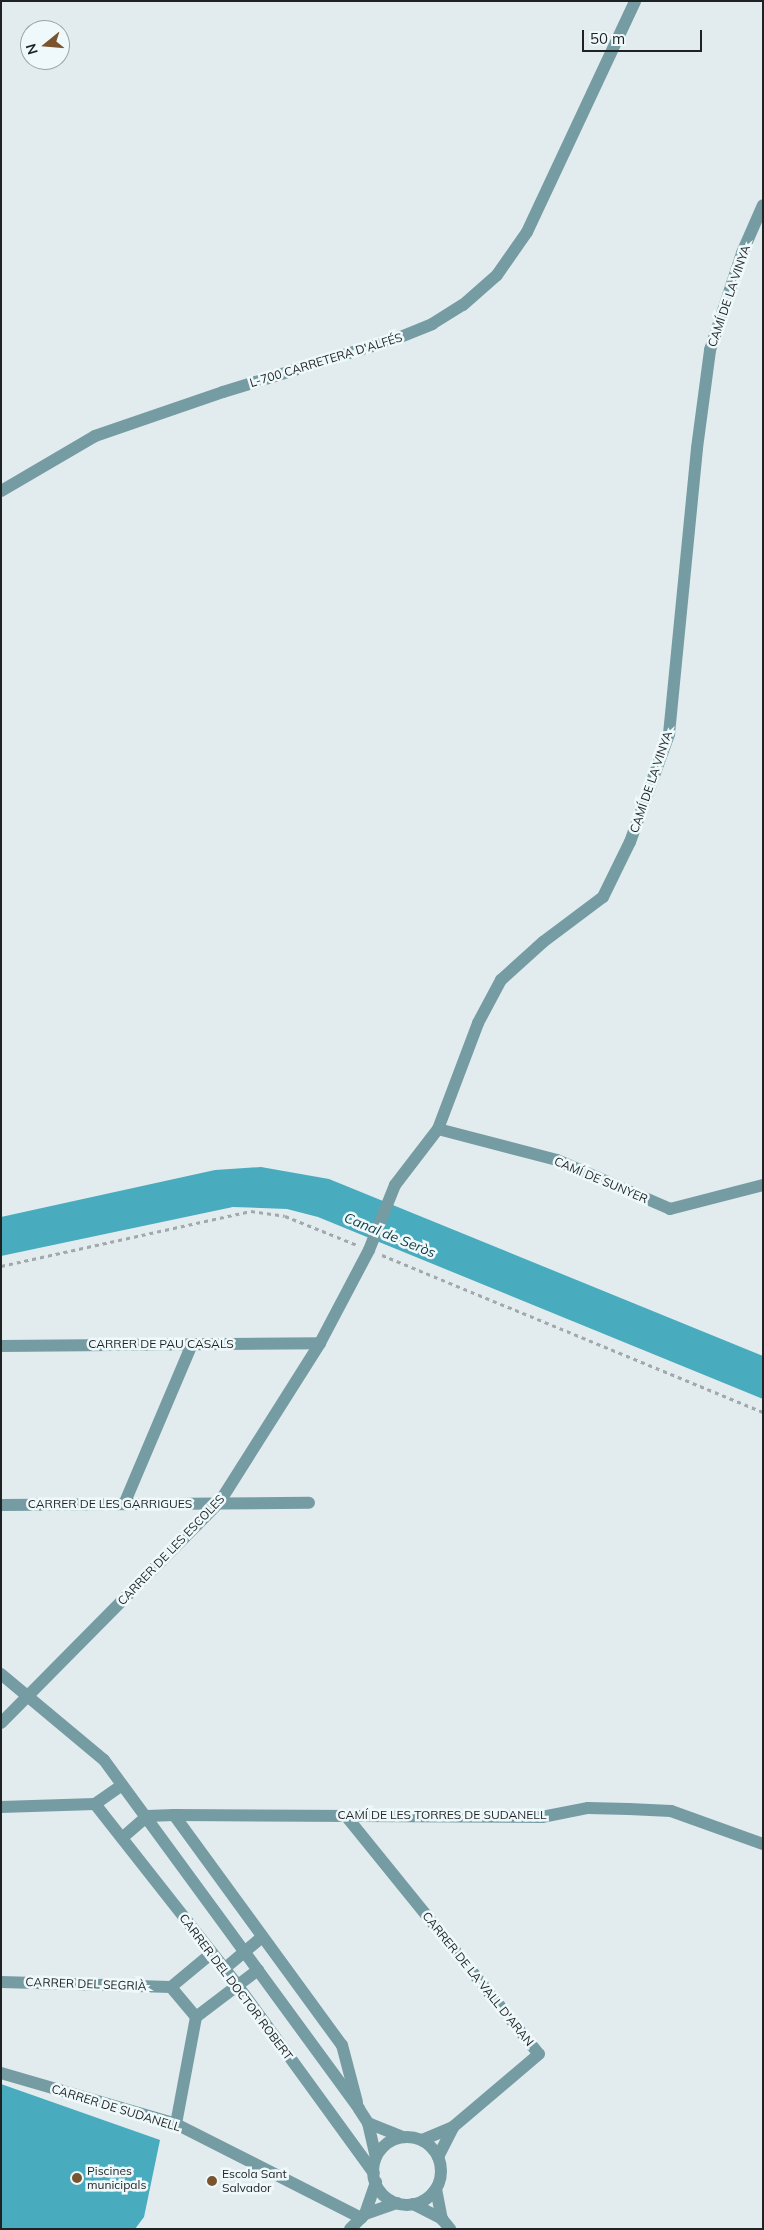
<!DOCTYPE html>
<html>
<head>
<meta charset="utf-8">
<style>
	body { margin:0 }
	#map { position:relative; width:764px; height:2230px; overflow:hidden; background:#e2ecee; font-family:Mulish,sans-serif }
	div>[style] { position:absolute }
	[style*='--x'] { left:calc(var(--x)*1px); top:calc(var(--y)*1px); width:calc(var(--w)*1px); rotate:calc(var(--a)*1deg) }
	.water>* { inset:0; background:#48acbe }
	.path>* { height:3px; margin-top:-1.5px; transform-origin:0; background:repeating-linear-gradient(90deg,#a1a9ab 0 4px,transparent 0 8px) }
	.minor>* { height:12px; margin:-6px; padding:0 6px; transform-origin:6px; border-radius:6px; background:#769ca3 }
	.minor>.ring { margin:-6px; padding:0; box-sizing:content-box; background:none; border:12px solid #769ca3; border-radius:50% }
	.dots>* { width:14px; height:14px; translate:-50% -50%; box-sizing:border-box; border:2px solid #eff9fb; border-radius:50% }
	span { translate:-50% -50%; white-space:nowrap; text-align:center; line-height:1.15; -webkit-text-stroke:5px #eff9fb; paint-order:stroke }
	.street-label { font-size:12px; color:#1e2223 }
	.poi-label { font-size:12px; color:#1e2223 }
	.left { translate:0 -50%; text-align:left }
	.water-label { font-size:14px; color:#0d3c44; font-style:italic }
	.frame { position:absolute; inset:0; border:2px solid #1e2223; pointer-events:none }
	.north { position:absolute; left:20px; top:20px; width:50px; height:50px; box-sizing:border-box; background:#eff9fb; border:1px solid #9ba3a5; border-radius:50%; rotate:253deg; font-size:14px; font-weight:700; line-height:20px; text-align:center; color:#1e2223 }
	.north::after { content:''; display:block; margin:auto; width:18px; height:22px; background:#79542e; clip-path:polygon(50% 0,100% 100%,50% 72%,0 100%) }
	.scale { position:absolute; left:582px; top:30px; width:120px; height:22px; box-sizing:border-box; border:2px solid #1e2223; border-top:0; padding-left:6px; font-size:15px; line-height:18px; white-space:nowrap; color:#1e2223; -webkit-text-stroke:4px #eff9fb; paint-order:stroke }
</style>
</head>
<body>
<div id="map">
	<div class="water">
		<i style="clip-path:polygon(261px 1167px,329px 1179px,763px 1356px,763px 1399px,318px 1217px,287px 1209px,233px 1207px,1px 1256px,1px 1217px,215px 1170px)"></i>
		<i style="clip-path:polygon(1px 2084px,160px 2140px,144px 2217px,135px 2229px,1px 2229px)"></i>
	</div>
	<div class="path">
		<i style="--x:382;--y:1255;--w:412;--a:22.4"></i>
		<i style="--x:1;--y:1266;--w:256;--a:-12.4"></i>
		<i style="--x:251;--y:1211;--w:34;--a:8"></i>
		<i style="--x:285;--y:1216;--w:78;--a:21.9"></i>
	</div>
	<div class="minor">
		<i style="--x:1;--y:491;--w:109;--a:-30.3"></i>
		<i style="--x:95;--y:436;--w:135;--a:-19"></i>
		<i style="--x:223;--y:392;--w:183;--a:-17.1"></i>
		<i style="--x:398;--y:338;--w:37;--a:-22"></i>
		<i style="--x:432;--y:324;--w:36;--a:-32"></i>
		<i style="--x:463;--y:305;--w:45;--a:-41.4"></i>
		<i style="--x:497;--y:275;--w:52;--a:-55.1"></i>
		<i style="--x:527;--y:232;--w:255;--a:-64.9"></i>
		<i style="--x:438;--y:1129;--w:123;--a:14.6"></i>
		<i style="--x:557;--y:1160;--w:123;--a:23.4"></i>
		<i style="--x:670;--y:1209;--w:96;--a:-14.5"></i>
		<i style="--x:1;--y:1346;--w:319;--a:-0.5"></i>
		<i style="--x:125;--y:1502;--w:172;--a:-67"></i>
		<i style="--x:1;--y:1505;--w:308;--a:-0.4"></i>
		<i style="--x:1;--y:1674;--w:134;--a:39.9"></i>
		<i style="--x:104;--y:1760;--w:432;--a:53.8"></i>
		<i style="--x:359;--y:2109;--w:17;--a:57"></i>
		<i style="--x:368;--y:2123;--w:35;--a:77"></i>
		<i style="--x:1;--y:1723;--w:310;--a:-45.3"></i>
		<i style="--x:219;--y:1503;--w:189;--a:-57.7"></i>
		<i style="--x:320;--y:1343;--w:105;--a:-62.2"></i>
		<i style="--x:369;--y:1250;--w:70;--a:-68.2"></i>
		<i style="--x:395;--y:1185;--w:71;--a:-52.5"></i>
		<i style="--x:438;--y:1129;--w:113;--a:-69.3"></i>
		<i style="--x:478;--y:1023;--w:49;--a:-61.9"></i>
		<i style="--x:501;--y:980;--w:57;--a:-42.1"></i>
		<i style="--x:543;--y:942;--w:75;--a:-36.9"></i>
		<i style="--x:603;--y:897;--w:61;--a:-63.9"></i>
		<i style="--x:630;--y:842;--w:115;--a:-70.1"></i>
		<i style="--x:669;--y:734;--w:287;--a:-84.4"></i>
		<i style="--x:697;--y:448;--w:99;--a:-82.4"></i>
		<i style="--x:710;--y:350;--w:102;--a:-71.7"></i>
		<i style="--x:742;--y:253;--w:52;--a:-66.4"></i>
		<i style="--x:95;--y:1804;--w:231;--a:51.8"></i>
		<i style="--x:238;--y:1986;--w:231;--a:54"></i>
		<i style="--x:1;--y:1807;--w:94;--a:-1.8"></i>
		<i style="--x:95;--y:1804;--w:33;--a:-35"></i>
		<i style="--x:174;--y:1815;--w:368;--a:0.3"></i>
		<i style="--x:542;--y:1817;--w:47;--a:-11.1"></i>
		<i style="--x:588;--y:1808;--w:41;--a:1.4"></i>
		<i style="--x:629;--y:1809;--w:42;--a:2.7"></i>
		<i style="--x:671;--y:1811;--w:98;--a:19.7"></i>
		<i style="--x:346;--y:1816;--w:306;--a:51"></i>
		<i style="--x:539;--y:2054;--w:113;--a:139.7"></i>
		<i style="--x:453;--y:2127;--w:33;--a:157"></i>
		<i style="--x:122;--y:1838;--w:33;--a:-41"></i>
		<i style="--x:147;--y:1816;--w:27;--a:-2"></i>
		<i style="--x:174;--y:1815;--w:285;--a:53.9"></i>
		<i style="--x:342;--y:2045;--w:59;--a:75.3"></i>
		<i style="--x:224;--y:1969;--w:48;--a:-40"></i>
		<i style="--x:1;--y:1982;--w:170;--a:1.7"></i>
		<i style="--x:196;--y:2017;--w:39;--a:-130"></i>
		<i style="--x:171;--y:1987;--w:53;--a:-39.7"></i>
		<i style="--x:1;--y:2073;--w:182;--a:16.2"></i>
		<i style="--x:176;--y:2124;--w:208;--a:26.9"></i>
		<i style="--x:368;--y:2123;--w:37;--a:22"></i>
		<i style="--x:176;--y:2124;--w:109;--a:-79.4"></i>
		<i style="--x:196;--y:2017;--w:78;--a:-37.2"></i>
		<i class="ring" style="left:373px;top:2137px;width:56px;height:56px"></i>
		<i style="--x:438;--y:2157;--w:34;--a:-63"></i>
		<i style="--x:436;--y:2189;--w:31;--a:79"></i>
		<i style="--x:442;--y:2219;--w:13;--a:51"></i>
		<i style="--x:413;--y:2204;--w:33;--a:27"></i>
		<i style="--x:365;--y:2214;--w:34;--a:-19"></i>
		<i style="--x:350;--y:2229;--w:21;--a:-45"></i>
		<i style="--x:365;--y:2214;--w:34;--a:-71"></i>
	</div>
	<div class="dots">
		<i style="left:77px;top:2178px;background:#79542e"></i>
		<i style="left:212px;top:2181px;background:#79542e"></i>
	</div>
	<div class="street-label">
		<span style="left:729px;top:296px;rotate:-71deg">CAMÍ DE LA VINYA</span>
		<span style="left:326px;top:360px;rotate:-17deg">L-700 CARRETERA D'ALFÉS</span>
		<span style="left:651px;top:782px;rotate:-71deg">CAMÍ DE LA VINYA</span>
		<span style="left:601px;top:1180px;rotate:23deg">CAMÍ DE SUNYER</span>
		<span style="left:161px;top:1344px">CARRER DE PAU CASALS</span>
		<span style="left:110px;top:1504px">CARRER DE LES GARRIGUES</span>
		<span style="left:171px;top:1550px;rotate:-46deg">CARRER DE LES ESCOLES</span>
		<span style="left:442px;top:1815px">CAMÍ DE LES TORRES DE SUDANELL</span>
		<span style="left:478px;top:1979px;rotate:51deg">CARRER DE LA VALL D'ARAN</span>
		<span style="left:86px;top:1984px;rotate:2deg">CARRER DEL SEGRIÀ</span>
		<span style="left:236px;top:1987px;rotate:53deg">CARRER DEL DOCTOR ROBERT</span>
		<span style="left:116px;top:2108px;rotate:17deg">CARRER DE SUDANELL</span>
	</div>
	<div class="poi-label">
		<span class="left" style="left:87px;top:2178px">Piscines<br>municipals</span>
		<span class="left" style="left:222px;top:2181px">Escola Sant<br>Salvador</span>
	</div>
	<div class="water-label">
		<span style="left:390px;top:1235px;rotate:22deg">Canal de Seròs</span>
	</div>
	<div class="frame"></div>
	<div class="north">N</div>
	<div class="scale">50 m</div>
</div>
</body>
</html>
